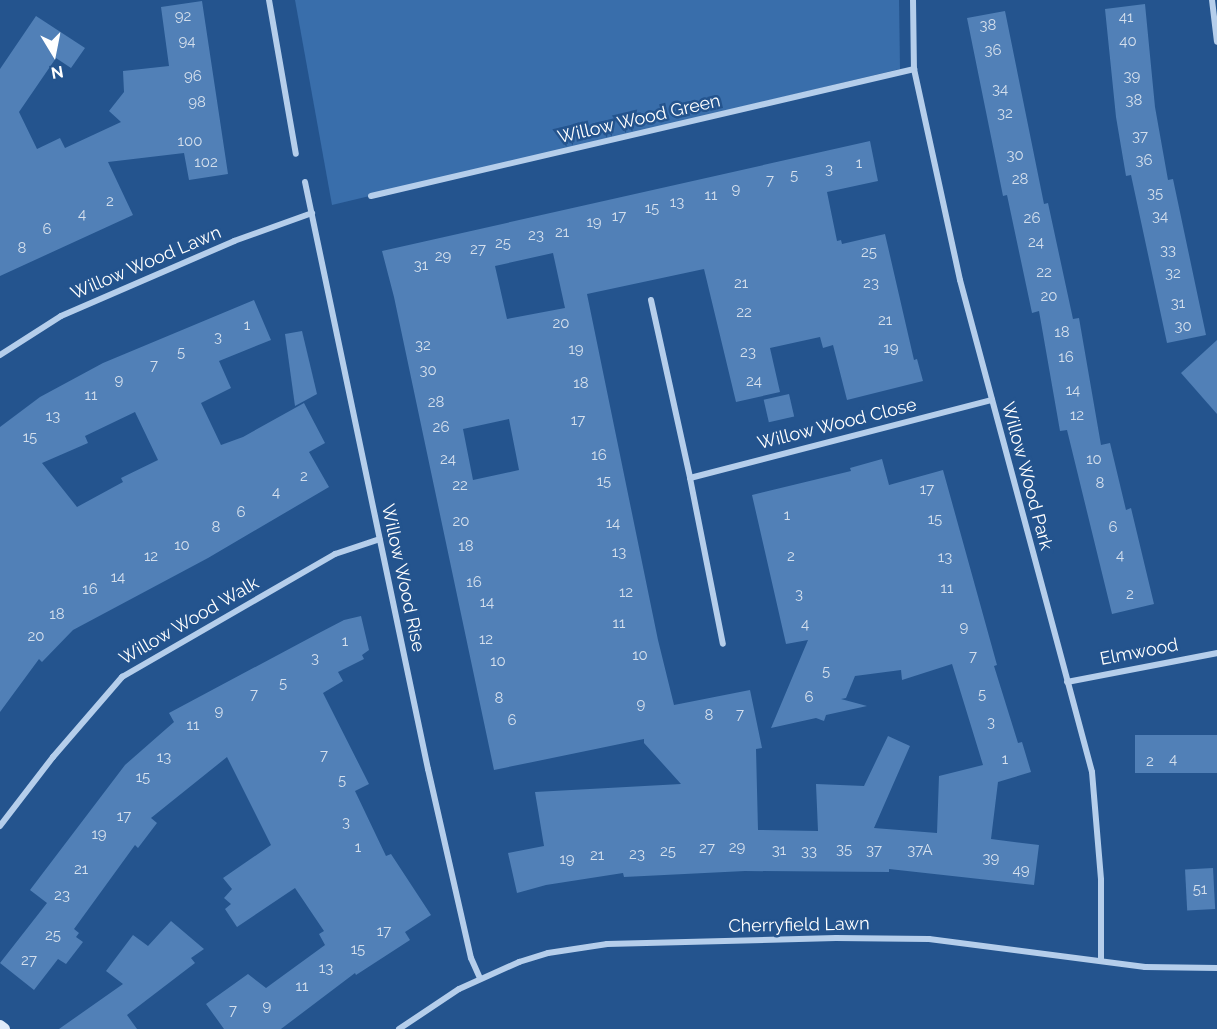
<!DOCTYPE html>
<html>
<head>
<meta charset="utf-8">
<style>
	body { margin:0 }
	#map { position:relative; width:1217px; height:1029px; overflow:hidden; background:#24548e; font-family:Raleway,sans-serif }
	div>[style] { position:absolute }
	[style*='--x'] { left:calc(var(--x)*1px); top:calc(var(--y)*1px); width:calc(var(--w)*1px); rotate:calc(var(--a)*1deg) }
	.green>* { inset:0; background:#396eab }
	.building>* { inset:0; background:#5180b7; transform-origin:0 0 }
	.street>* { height:6px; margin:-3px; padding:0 3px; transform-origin:3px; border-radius:3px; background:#b5ceeb }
	.secondary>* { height:12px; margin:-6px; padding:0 6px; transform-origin:6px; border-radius:6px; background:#e0ebf9 }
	span { translate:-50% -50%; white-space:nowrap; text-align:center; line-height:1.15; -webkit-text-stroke:5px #24548e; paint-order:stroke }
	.number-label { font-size:15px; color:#d4dfed }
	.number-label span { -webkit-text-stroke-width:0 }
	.street-label { font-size:18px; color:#fff }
	.north { position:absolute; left:24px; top:24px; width:60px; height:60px; -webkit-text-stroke:4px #24548e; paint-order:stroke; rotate:170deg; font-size:16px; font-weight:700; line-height:24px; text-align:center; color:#fff }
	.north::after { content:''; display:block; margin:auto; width:21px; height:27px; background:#fff; clip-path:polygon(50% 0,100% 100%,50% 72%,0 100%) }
</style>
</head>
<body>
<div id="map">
	<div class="green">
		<i style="clip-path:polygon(295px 0,899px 0,900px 69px,332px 205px)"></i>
	</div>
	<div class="building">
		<i style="clip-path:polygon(202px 1px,228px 174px,189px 180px,184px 153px,108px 162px,133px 215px,0 276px,0 69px,36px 16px,85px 48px,71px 68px,56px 58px,19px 112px,37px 149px,60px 138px,65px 148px,121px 122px,109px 111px,124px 92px,123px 71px,169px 66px,161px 7px)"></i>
		<i style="clip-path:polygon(1145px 4px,1155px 107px,1168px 180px,1173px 179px,1206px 335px,1167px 343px,1131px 175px,1126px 176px,1116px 117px,1105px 9px)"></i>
		<i style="clip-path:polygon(1005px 11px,1044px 204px,1048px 203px,1073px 319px,1079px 318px,1101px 445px,1110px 443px,1126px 510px,1131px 508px,1154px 604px,1112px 614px,1067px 430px,1060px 431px,1039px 311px,1032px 313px,1007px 195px,1003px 196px,967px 18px)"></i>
		<i style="clip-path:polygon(evenodd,870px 141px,878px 181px,827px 192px,837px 241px,841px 240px,842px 244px,885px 234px,914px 360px,917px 359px,923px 381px,847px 400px,833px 345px,823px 348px,820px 337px,770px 348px,780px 392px,736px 402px,704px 269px,587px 294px,658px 640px,674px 705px,750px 690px,762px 748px,756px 749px,758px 830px,818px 831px,816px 784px,864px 786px,888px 736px,910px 746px,874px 828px,937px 833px,939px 776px,983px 765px,952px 664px,902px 680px,901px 670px,855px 676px,846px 698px,841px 699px,867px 706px,826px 715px,824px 721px,816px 718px,771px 728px,808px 640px,786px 644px,752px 495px,851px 471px,850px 468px,882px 459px,889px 485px,943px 470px,997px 665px,994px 666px,1018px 743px,1022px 742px,1031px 772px,998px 782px,991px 839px,1039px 845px,1034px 885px,889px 869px,889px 872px,745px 871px,624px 877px,623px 873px,546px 885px,517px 893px,508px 853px,544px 846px,535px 792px,681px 784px,644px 743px,644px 739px,494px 770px,394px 297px,382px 251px,870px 141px,553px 253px,565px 308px,507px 319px,495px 266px,553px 253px,870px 141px,509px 419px,519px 470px,473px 480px,463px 429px,509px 419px)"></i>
		<i style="clip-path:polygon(evenodd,254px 300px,271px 340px,219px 361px,231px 388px,201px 403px,221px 445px,243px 437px,304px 403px,325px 443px,309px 452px,329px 487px,208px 558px,73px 630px,42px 662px,39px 659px,0 712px,0 427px,40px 397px,103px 363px,254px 300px,135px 412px,158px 460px,121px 478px,123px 482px,77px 507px,42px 463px,88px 443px,85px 436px,135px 412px)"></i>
		<i style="clip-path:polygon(302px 331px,317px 394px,295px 406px,285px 334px)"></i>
		<i style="clip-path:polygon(1217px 340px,1217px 414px,1181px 373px)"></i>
		<i style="left:789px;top:394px;width:23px;height:26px;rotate:77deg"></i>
		<i style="clip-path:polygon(361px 616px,369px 650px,362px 655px,364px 659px,338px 672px,343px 681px,323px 693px,369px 784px,355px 791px,386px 856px,391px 854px,431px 915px,405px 932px,410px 940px,356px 975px,355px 973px,281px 1029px,224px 1029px,206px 1004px,248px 974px,266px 988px,325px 945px,319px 934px,324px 931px,295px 888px,237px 927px,225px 909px,231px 904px,224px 898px,232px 889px,223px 878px,271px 845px,227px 757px,151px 818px,157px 823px,138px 848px,135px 845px,74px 929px,79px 933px,76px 937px,83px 942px,66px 964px,58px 959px,34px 990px,0 963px,47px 903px,30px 890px,125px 765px,174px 722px,169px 713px,319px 633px,344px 620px)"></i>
		<i style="left:1217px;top:735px;width:38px;height:82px;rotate:90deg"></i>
		<i style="left:1213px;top:868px;width:41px;height:28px;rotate:87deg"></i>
		<i style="clip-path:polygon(171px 921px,204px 949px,191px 958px,195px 963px,127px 1015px,137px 1029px,59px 1029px,123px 984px,106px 971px,133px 935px,148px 946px)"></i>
	</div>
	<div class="street">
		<i style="--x:269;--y:0;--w:156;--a:80.1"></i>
		<i style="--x:913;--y:0;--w:69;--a:89.2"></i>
		<i style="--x:914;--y:69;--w:216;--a:77.7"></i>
		<i style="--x:960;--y:280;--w:509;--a:74.98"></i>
		<i style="--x:1092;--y:772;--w:108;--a:85.2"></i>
		<i style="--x:1101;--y:880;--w:81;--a:90"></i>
		<i style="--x:1212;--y:0;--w:42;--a:83.2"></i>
		<i style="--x:305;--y:182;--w:600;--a:78.17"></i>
		<i style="--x:428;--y:769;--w:194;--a:77.2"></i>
		<i style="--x:471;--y:958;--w:22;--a:66"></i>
		<i style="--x:371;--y:196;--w:558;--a:-13.16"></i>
		<i style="--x:651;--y:300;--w:182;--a:77.6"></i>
		<i style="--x:690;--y:478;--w:169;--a:78.8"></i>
		<i style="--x:0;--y:355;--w:72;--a:-32.6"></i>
		<i style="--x:61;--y:316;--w:189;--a:-23.4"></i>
		<i style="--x:234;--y:241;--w:83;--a:-19.7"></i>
		<i style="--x:690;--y:478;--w:312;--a:-14.5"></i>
		<i style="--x:1067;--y:682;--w:153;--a:-10.9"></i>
		<i style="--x:0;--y:826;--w:87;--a:-52.5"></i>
		<i style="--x:53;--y:757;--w:106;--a:-49.2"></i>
		<i style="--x:122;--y:677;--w:246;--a:-30"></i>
		<i style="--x:335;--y:554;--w:47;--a:-18.4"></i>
		<i style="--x:399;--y:1029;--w:72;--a:-33.7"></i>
		<i style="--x:459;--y:989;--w:66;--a:-24.2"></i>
		<i style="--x:519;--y:962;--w:30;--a:-17"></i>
		<i style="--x:548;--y:953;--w:60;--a:-8.7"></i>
		<i style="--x:607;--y:944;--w:229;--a:-1.5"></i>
		<i style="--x:836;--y:938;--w:93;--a:0.6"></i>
		<i style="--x:929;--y:939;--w:218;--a:7.4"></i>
		<i style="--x:1145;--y:967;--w:72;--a:0.8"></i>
	</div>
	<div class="secondary">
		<i style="--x:0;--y:1026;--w:5;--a:37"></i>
	</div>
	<div class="number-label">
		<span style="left:183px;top:17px">92</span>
		<span style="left:1126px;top:18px">41</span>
		<span style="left:988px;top:26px">38</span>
		<span style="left:187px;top:42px">94</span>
		<span style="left:1128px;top:42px">40</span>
		<span style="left:993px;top:51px">36</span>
		<span style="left:193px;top:77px">96</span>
		<span style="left:1132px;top:77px">39</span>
		<span style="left:1000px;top:90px">34</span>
		<span style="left:1134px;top:101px">38</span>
		<span style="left:197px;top:103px">98</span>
		<span style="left:1005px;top:114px">32</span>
		<span style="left:1140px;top:137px">37</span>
		<span style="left:190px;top:142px">100</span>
		<span style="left:1015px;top:156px">30</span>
		<span style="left:1144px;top:161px">36</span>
		<span style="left:206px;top:163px">102</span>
		<span style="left:859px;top:164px">1</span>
		<span style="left:829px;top:170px">3</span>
		<span style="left:794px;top:176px">5</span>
		<span style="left:1020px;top:180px">28</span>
		<span style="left:770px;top:181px">7</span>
		<span style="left:736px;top:190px">9</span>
		<span style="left:1155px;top:194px">35</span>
		<span style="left:711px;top:196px">11</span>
		<span style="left:110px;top:202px">2</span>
		<span style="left:677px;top:203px">13</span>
		<span style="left:652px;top:209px">15</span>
		<span style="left:82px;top:215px">4</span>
		<span style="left:619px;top:217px">17</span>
		<span style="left:1160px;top:217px">34</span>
		<span style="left:1032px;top:219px">26</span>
		<span style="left:594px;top:223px">19</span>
		<span style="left:47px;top:230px">6</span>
		<span style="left:562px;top:233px">21</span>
		<span style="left:536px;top:236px">23</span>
		<span style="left:1036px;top:243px">24</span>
		<span style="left:503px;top:244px">25</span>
		<span style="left:22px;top:249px">8</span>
		<span style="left:478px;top:250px">27</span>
		<span style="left:1168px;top:251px">33</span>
		<span style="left:869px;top:253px">25</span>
		<span style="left:443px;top:257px">29</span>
		<span style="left:421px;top:266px">31</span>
		<span style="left:1044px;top:273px">22</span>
		<span style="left:1173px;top:274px">32</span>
		<span style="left:741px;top:284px">21</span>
		<span style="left:871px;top:284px">23</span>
		<span style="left:1049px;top:297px">20</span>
		<span style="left:1178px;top:304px">31</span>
		<span style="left:744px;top:313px">22</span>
		<span style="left:885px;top:321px">21</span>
		<span style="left:561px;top:324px">20</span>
		<span style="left:247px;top:326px">1</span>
		<span style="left:1183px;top:327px">30</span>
		<span style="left:1062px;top:333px">18</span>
		<span style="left:218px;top:338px">3</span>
		<span style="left:423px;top:346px">32</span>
		<span style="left:891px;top:349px">19</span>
		<span style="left:576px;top:350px">19</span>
		<span style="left:181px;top:353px">5</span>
		<span style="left:748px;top:353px">23</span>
		<span style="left:1066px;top:358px">16</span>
		<span style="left:154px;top:366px">7</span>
		<span style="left:428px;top:371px">30</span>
		<span style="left:119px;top:381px">9</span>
		<span style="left:754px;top:382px">24</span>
		<span style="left:581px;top:384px">18</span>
		<span style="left:1073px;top:391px">14</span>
		<span style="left:91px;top:396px">11</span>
		<span style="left:436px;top:403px">28</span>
		<span style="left:1077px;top:416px">12</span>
		<span style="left:53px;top:417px">13</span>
		<span style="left:578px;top:421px">17</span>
		<span style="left:441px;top:428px">26</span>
		<span style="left:30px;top:438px">15</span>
		<span style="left:599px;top:456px">16</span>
		<span style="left:448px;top:460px">24</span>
		<span style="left:1094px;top:460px">10</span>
		<span style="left:304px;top:477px">2</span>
		<span style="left:604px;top:482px">15</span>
		<span style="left:1100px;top:484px">8</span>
		<span style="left:460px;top:486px">22</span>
		<span style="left:927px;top:490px">17</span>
		<span style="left:276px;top:493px">4</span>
		<span style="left:241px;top:513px">6</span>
		<span style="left:787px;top:516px">1</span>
		<span style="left:935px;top:520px">15</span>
		<span style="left:461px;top:522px">20</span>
		<span style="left:613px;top:524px">14</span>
		<span style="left:216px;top:528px">8</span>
		<span style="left:1113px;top:528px">6</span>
		<span style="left:182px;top:546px">10</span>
		<span style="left:466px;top:547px">18</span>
		<span style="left:619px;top:553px">13</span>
		<span style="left:1120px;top:556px">4</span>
		<span style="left:151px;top:557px">12</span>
		<span style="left:791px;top:557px">2</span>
		<span style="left:945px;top:558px">13</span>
		<span style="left:118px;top:578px">14</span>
		<span style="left:474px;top:583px">16</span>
		<span style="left:947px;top:589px">11</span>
		<span style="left:90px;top:590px">16</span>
		<span style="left:626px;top:593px">12</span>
		<span style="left:799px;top:595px">3</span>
		<span style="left:1130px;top:595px">2</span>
		<span style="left:487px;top:603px">14</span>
		<span style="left:57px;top:615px">18</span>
		<span style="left:619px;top:624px">11</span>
		<span style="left:805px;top:625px">4</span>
		<span style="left:964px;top:628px">9</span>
		<span style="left:36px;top:637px">20</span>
		<span style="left:486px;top:640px">12</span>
		<span style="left:345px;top:642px">1</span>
		<span style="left:640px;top:656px">10</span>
		<span style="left:973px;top:657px">7</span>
		<span style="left:315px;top:659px">3</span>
		<span style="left:498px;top:662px">10</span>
		<span style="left:826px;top:672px">5</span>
		<span style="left:283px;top:684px">5</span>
		<span style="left:254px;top:695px">7</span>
		<span style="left:982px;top:695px">5</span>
		<span style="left:809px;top:698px">6</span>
		<span style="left:499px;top:699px">8</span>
		<span style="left:641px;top:705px">9</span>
		<span style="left:219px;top:712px">9</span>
		<span style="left:740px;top:715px">7</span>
		<span style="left:709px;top:716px">8</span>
		<span style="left:512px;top:721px">6</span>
		<span style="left:991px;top:723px">3</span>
		<span style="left:193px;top:726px">11</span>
		<span style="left:324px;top:756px">7</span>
		<span style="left:164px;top:758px">13</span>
		<span style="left:1005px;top:760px">1</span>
		<span style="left:1173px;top:760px">4</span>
		<span style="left:1150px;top:762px">2</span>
		<span style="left:143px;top:778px">15</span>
		<span style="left:342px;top:781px">5</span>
		<span style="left:124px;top:817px">17</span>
		<span style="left:346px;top:823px">3</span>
		<span style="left:99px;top:835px">19</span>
		<span style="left:358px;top:848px">1</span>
		<span style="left:737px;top:848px">29</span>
		<span style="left:707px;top:849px">27</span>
		<span style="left:844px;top:850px">35</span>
		<span style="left:779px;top:851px">31</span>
		<span style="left:874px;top:851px">37</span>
		<span style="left:920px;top:851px">37A</span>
		<span style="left:668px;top:852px">25</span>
		<span style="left:809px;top:852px">33</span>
		<span style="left:637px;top:855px">23</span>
		<span style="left:597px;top:856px">21</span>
		<span style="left:991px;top:859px">39</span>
		<span style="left:567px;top:860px">19</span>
		<span style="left:81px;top:870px">21</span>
		<span style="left:1021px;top:871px">49</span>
		<span style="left:1200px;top:890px">51</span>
		<span style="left:62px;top:896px">23</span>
		<span style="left:384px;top:932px">17</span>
		<span style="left:53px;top:936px">25</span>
		<span style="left:358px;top:950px">15</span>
		<span style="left:29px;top:961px">27</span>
		<span style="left:326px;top:969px">13</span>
		<span style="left:302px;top:987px">11</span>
		<span style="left:267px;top:1007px">9</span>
		<span style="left:233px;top:1011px">7</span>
	</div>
	<div class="street-label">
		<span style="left:639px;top:119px;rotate:-13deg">Willow Wood Green</span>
		<span style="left:146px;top:263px;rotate:-23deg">Willow Wood Lawn</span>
		<span style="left:837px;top:424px;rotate:-14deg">Willow Wood Close</span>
		<span style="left:1027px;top:476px;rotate:75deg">Willow Wood Park</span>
		<span style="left:403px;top:578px;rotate:78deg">Willow Wood Rise</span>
		<span style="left:189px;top:621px;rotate:-30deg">Willow Wood Walk</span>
		<span style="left:1139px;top:652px;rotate:-11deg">Elmwood</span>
		<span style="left:799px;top:925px;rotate:-1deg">Cherryfield Lawn</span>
	</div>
	<div class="north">N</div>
</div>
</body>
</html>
